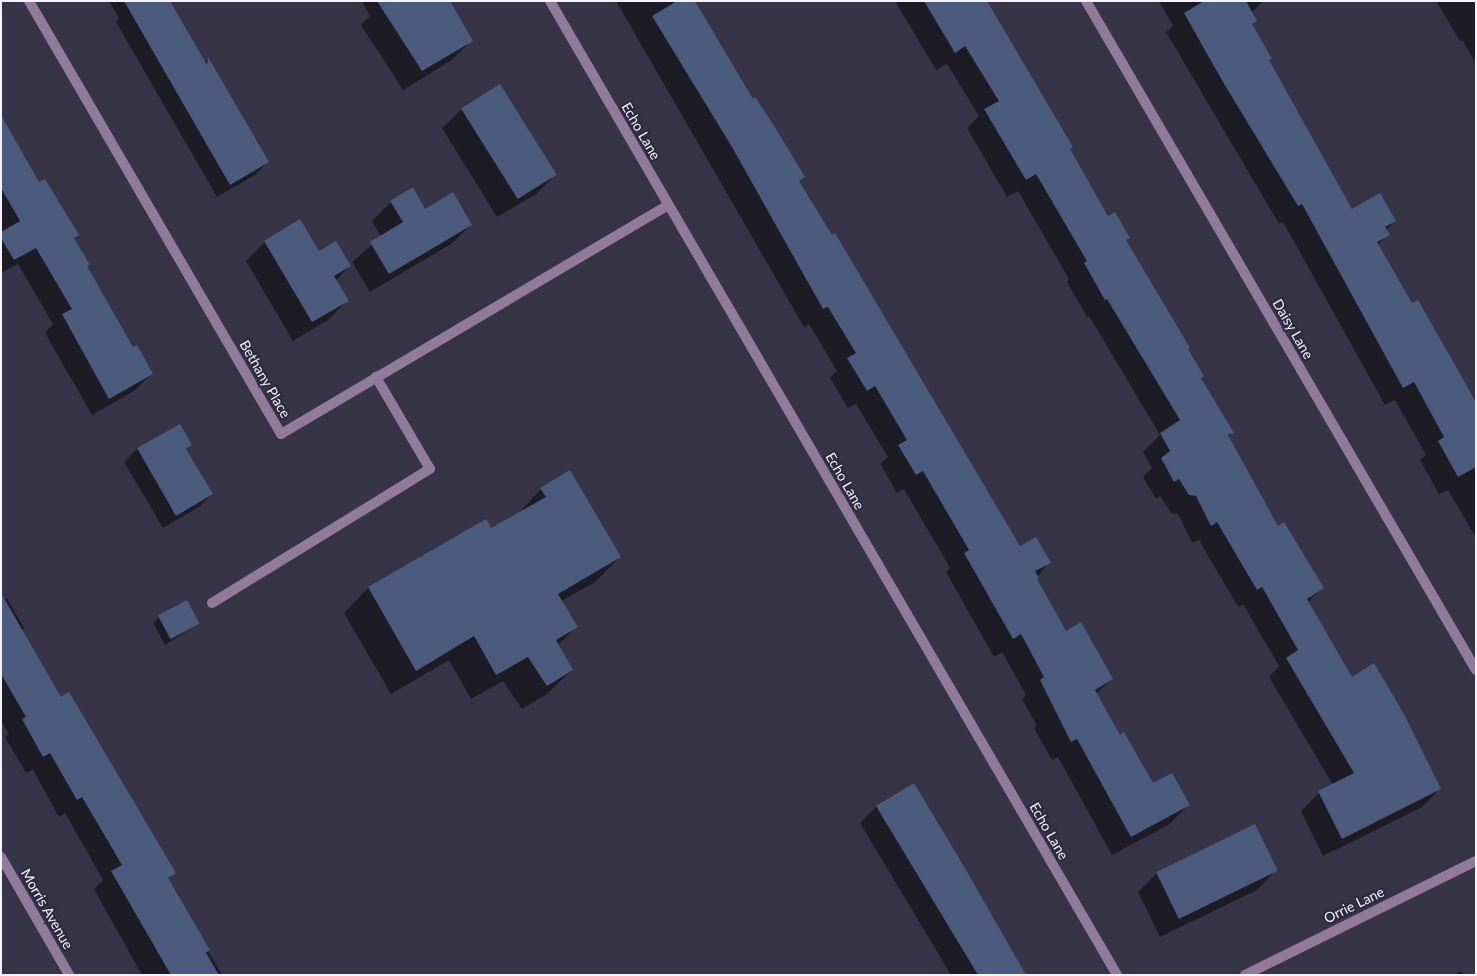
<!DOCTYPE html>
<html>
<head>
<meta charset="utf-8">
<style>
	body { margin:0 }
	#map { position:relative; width:1477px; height:976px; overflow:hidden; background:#373448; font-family:Lato,sans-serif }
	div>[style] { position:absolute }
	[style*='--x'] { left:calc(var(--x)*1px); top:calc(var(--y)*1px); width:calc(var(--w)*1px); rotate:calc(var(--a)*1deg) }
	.shadow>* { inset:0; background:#0007 }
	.building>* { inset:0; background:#4a5b7d; transform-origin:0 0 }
	.lane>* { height:10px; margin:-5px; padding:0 5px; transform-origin:5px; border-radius:5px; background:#917a9a }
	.street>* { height:10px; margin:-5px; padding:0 5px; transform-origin:5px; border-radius:5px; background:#917a9a }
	span { translate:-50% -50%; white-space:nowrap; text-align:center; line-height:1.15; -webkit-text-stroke:4px #2d2a3d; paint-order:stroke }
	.street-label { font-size:14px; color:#f3f2fe }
	.frame { position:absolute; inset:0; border:2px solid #f3f2fe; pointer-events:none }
</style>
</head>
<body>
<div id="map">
	<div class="shadow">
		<i style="clip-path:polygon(109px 1px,169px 1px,204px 63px,208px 59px,268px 162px,255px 175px,217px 197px,116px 22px,119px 18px)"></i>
		<i style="clip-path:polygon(362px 1px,448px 1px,471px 41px,452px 60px,403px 90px,361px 25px,370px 16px)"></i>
		<i style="clip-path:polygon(616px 1px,694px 1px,752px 101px,804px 177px,798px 182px,1019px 548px,1049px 562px,1035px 580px,1065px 633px,1112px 679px,1096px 694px,1119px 736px,1152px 785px,1188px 805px,1170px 824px,1112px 855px,1058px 757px,1052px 760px,1034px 728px,1037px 726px,1022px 699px,1026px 695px,1002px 652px,994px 657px,946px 572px,950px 568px,904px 489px,897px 493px,880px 464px,888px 457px,856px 404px,848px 408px,830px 378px,837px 371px,809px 324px,804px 327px)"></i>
		<i style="clip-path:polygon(895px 1px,985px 1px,1108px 217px,1128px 238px,1125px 241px,1232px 433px,1228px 437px,1277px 528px,1322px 588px,1307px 603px,1351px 678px,1440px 789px,1422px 807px,1323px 856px,1301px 811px,1319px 793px,1333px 785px,1269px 677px,1279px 666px,1243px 604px,1238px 607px,1199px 540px,1192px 543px,1178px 514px,1171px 513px,1160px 496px,1156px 499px,1143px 477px,1152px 468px,1143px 452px,1160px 435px,1089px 316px,1087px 317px,1067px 282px,1069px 279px,1018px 191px,1007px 197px,967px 128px,979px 116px,947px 64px,936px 70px)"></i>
		<i style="clip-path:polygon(1159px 1px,1263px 1px,1251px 13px,1256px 21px,1251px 25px,1267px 61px,1352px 211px,1395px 221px,1386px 230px,1388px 234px,1377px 245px,1411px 305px,1417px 302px,1476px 401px,1476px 538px,1448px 490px,1439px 494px,1420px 460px,1426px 455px,1395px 400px,1385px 405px,1283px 222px,1279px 224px,1166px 32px,1173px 26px)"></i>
		<i style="clip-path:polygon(1436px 1px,1476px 1px,1476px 64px,1462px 39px,1460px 41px)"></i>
		<i style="clip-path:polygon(462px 109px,522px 119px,555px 175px,536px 194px,497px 217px,442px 128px)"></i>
		<i style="clip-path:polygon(1px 117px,39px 184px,77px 235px,73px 239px,86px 267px,132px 349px,152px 374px,134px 391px,92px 415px,45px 333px,53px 324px,18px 264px,1px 273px)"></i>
		<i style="clip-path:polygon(391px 202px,471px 225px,451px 244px,370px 292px,352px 262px,381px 237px,372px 221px)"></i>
		<i style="clip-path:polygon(265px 242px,318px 253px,350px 266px,335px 281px,347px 301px,328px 320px,293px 341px,246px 261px)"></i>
		<i style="clip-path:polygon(191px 445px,186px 450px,212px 494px,199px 507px,163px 528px,124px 462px,137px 449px)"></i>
		<i style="clip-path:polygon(541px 489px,620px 557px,595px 582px,561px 601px,576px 627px,558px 645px,572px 670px,547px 694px,522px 709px,503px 681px,471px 699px,449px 660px,391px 694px,344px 613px,368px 588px,485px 521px,490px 530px,517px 515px)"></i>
		<i style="clip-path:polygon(1px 598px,3px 601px,7px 598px,24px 628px,21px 631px,60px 698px,174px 873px,167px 880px,222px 975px,142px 975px,94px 889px,103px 880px,65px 813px,59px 817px,33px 770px,26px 773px,5px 737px,9px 734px,1px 721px)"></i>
		<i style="clip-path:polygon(159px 617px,199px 624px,165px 645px,153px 623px)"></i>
		<i style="clip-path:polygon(877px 806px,1024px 975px,951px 975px,860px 823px)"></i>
		<i style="clip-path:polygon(1276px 870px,1257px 890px,1160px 937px,1138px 892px,1157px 873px)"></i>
		<i style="clip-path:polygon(1461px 971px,1463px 975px,1454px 975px)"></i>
	</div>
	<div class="building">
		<i style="clip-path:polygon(124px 1px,170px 1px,207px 65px,208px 57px,269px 162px,230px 185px)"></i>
		<i style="clip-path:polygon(377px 1px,450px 1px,473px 41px,422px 71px)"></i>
		<i style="clip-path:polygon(677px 1px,695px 1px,753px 99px,755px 97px,773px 124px,805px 177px,799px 181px,832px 235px,835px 233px,1020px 546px,1036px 537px,1051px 563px,1035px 571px,1039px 578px,1037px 579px,1066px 631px,1081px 622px,1113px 679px,1095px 690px,1120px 735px,1124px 732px,1153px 783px,1172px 773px,1190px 805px,1131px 837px,1077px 739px,1071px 742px,1040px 680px,1044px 677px,1021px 634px,1013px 639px,964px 553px,969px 550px,923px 471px,916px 475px,898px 445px,907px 440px,875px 386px,867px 391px,847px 358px,856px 353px,828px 307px,823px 309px,732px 147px,652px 16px)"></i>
		<i style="clip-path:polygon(924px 1px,987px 1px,1073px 147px,1070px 149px,1108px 216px,1115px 212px,1130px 238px,1126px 240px,1190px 348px,1188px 349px,1204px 376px,1201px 378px,1234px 433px,1228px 435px,1278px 526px,1284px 522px,1324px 588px,1307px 599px,1352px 677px,1374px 663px,1404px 714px,1441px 789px,1342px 839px,1318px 791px,1354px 773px,1286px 658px,1298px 650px,1262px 587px,1257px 590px,1217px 522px,1211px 526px,1196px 496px,1189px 495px,1179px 479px,1174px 482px,1161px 458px,1170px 451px,1160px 433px,1180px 420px,1107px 299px,1105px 300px,1084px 263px,1087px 261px,1036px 174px,1026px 180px,984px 109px,999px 101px,965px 46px,955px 53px)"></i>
		<i style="clip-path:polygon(1204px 1px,1246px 1px,1257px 21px,1252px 24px,1272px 59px,1269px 60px,1352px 209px,1380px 193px,1396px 221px,1385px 227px,1390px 235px,1377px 242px,1412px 303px,1418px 300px,1476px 402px,1476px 467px,1458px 477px,1438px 441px,1444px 437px,1414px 382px,1403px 388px,1302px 204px,1298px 206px,1223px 82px,1184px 13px)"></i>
		<i style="left:500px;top:84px;width:107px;height:46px;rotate:58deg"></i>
		<i style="clip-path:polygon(1px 115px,39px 182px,45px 179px,79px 235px,74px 238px,90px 265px,87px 266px,133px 347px,137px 345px,153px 374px,109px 399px,62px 314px,72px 309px,36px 248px,14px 260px,1px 238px,1px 232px,20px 221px,1px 188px)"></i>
		<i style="clip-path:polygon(413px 187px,425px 209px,453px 192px,472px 225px,389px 274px,370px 242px,403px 222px,390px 201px)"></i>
		<i style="clip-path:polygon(300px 219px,319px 251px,336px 241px,351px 266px,334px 276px,349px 301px,312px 322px,264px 241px)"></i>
		<i style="clip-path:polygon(180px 424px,192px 445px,186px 449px,213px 494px,176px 516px,137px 448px)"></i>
		<i style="clip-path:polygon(570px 470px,621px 557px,558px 594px,578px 627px,556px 640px,573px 670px,547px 686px,528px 657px,496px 675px,474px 636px,416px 671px,368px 587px,486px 519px,491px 528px,546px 497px,540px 488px)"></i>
		<i style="clip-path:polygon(1px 593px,61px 697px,69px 692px,176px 873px,168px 878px,210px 950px,206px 953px,219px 975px,171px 975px,111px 871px,122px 865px,82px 797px,77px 800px,50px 753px,43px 757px,22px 719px,26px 717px,1px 674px)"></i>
		<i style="left:187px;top:600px;width:27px;height:33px;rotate:62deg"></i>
		<i style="clip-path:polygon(914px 783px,962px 863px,1026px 975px,978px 975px,876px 806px)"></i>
		<i style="left:1255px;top:824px;width:52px;height:110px;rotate:64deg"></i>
	</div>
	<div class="lane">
		<i style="--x:212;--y:603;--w:256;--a:-31.6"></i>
		<i style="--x:430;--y:469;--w:107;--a:-120.4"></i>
	</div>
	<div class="street">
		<i style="--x:29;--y:1;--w:501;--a:59.8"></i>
		<i style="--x:281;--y:434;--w:450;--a:-30.6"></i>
		<i style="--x:550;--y:1;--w:1127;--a:59.79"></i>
		<i style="--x:1086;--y:1;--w:774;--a:59.76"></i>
		<i style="--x:1;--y:857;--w:136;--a:60"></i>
		<i style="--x:1245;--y:975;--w:258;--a:-26.3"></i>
	</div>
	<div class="street-label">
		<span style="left:641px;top:131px;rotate:60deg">Echo Lane</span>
		<span style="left:1293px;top:329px;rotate:60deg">Daisy Lane</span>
		<span style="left:265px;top:379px;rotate:60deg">Bethany Place</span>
		<span style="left:845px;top:481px;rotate:60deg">Echo Lane</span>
		<span style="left:1049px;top:831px;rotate:60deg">Echo Lane</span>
		<span style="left:1354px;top:905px;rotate:-26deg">Orrie Lane</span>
		<span style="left:47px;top:909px;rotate:60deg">Morris Avenue</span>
	</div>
	<div class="frame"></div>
</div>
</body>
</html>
